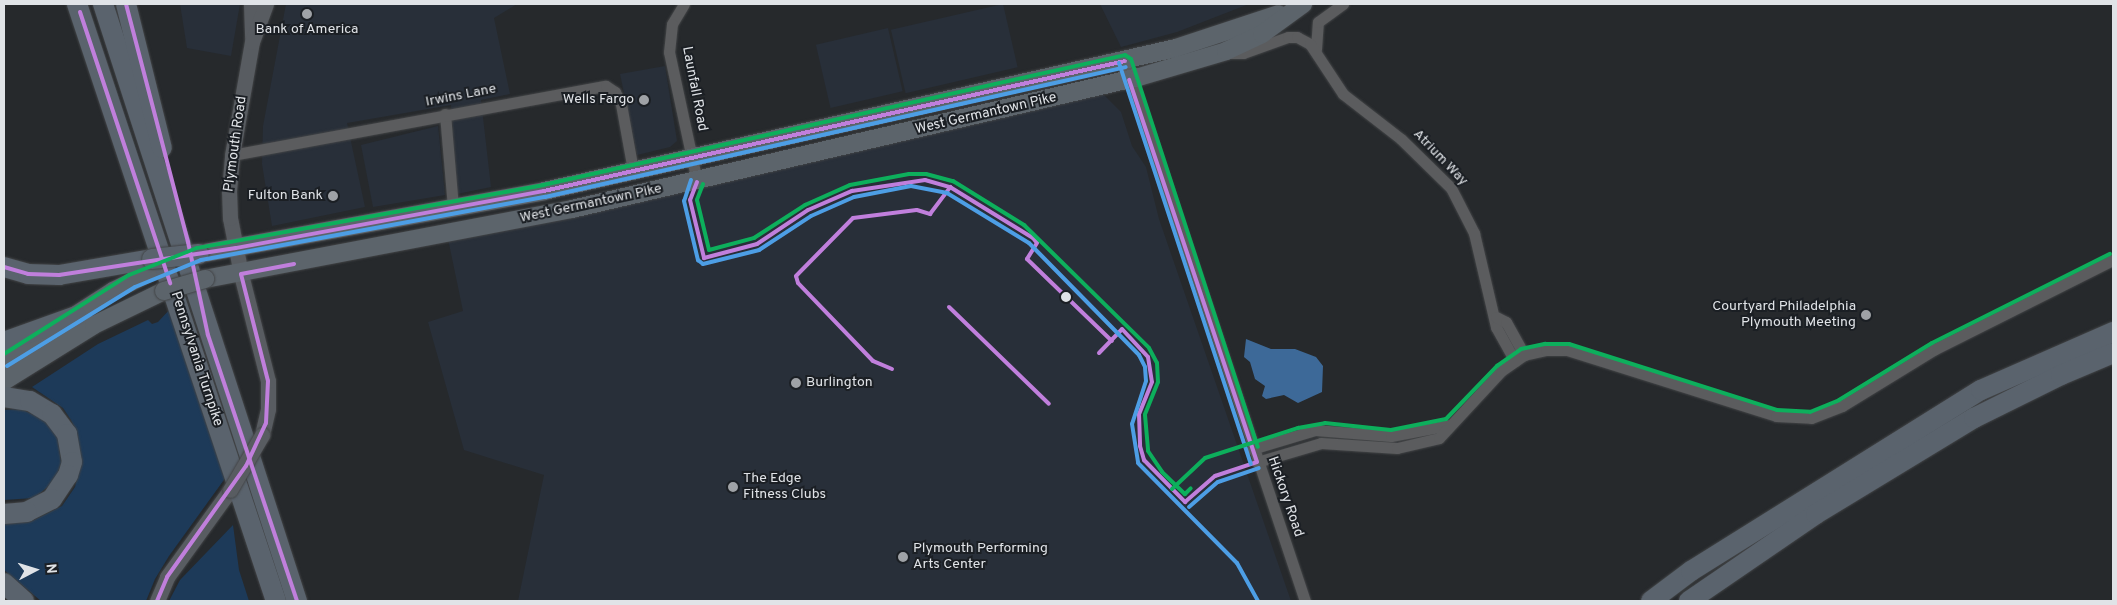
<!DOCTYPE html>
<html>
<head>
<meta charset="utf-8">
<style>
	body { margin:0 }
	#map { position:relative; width:2117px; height:605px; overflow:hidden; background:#26292c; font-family:Overpass,sans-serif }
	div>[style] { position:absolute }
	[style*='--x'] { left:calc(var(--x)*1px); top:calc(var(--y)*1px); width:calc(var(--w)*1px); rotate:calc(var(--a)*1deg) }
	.built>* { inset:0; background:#282f39; transform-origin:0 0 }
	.green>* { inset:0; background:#1d3a59 }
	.water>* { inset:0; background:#3d6998 }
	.roads { filter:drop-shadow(0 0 1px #424446) drop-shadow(0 0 1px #424446) }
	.minor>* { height:11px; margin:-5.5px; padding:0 5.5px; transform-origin:5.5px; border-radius:5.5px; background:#5b5c5e }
	.secondary>* { height:15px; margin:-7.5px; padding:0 7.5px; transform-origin:7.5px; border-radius:7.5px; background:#585c61 }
	.primary>* { height:18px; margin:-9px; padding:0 9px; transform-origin:9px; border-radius:9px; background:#5c646b }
	.motorway>* { height:20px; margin:-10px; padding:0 10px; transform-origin:10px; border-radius:10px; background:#5a636d }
	.bridges { filter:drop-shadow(0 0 1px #424446) drop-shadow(0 0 1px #424446) }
	.secondary-bridge>* { height:15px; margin:-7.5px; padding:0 7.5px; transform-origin:7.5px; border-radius:7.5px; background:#585c61 }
	.primary-bridge>* { height:18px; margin:-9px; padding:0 9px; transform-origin:9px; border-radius:9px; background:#5c646b }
	.motorway-bridge>* { height:20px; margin:-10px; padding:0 10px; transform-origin:10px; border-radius:10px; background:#5a636d }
	.bus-1>* { height:4px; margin:-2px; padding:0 2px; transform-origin:2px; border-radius:2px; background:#c07fdc }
	.bus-2>* { height:4px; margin:-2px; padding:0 2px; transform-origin:2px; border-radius:2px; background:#4d9ee5 }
	.bus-3>* { height:4px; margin:-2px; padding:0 2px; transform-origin:2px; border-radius:2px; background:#0daf5c }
	.dots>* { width:14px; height:14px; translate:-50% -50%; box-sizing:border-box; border:2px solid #1b1f24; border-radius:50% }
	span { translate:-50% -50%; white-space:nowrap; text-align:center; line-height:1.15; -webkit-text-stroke:4px #1b1f24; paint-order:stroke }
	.poi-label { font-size:14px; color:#e0e3e7 }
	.right { translate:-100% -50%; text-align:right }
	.left { translate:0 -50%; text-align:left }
	.street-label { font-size:14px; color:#e0e3e7 }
	.frame { position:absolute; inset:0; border:5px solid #e0e3e7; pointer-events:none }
	.north { position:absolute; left:10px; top:545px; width:50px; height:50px; -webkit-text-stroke:4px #1b1f24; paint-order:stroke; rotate:85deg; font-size:14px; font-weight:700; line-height:20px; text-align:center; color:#e0e3e7 }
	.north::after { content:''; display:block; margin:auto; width:18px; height:22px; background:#e0e3e7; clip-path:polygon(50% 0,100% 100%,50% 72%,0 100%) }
</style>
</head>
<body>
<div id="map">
	<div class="built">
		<i style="clip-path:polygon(180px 4px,240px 4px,231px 56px,187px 48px)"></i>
		<i style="clip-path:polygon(286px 4px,517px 4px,494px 18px,510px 94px,481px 100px,491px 187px,457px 194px,451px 105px,347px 123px,365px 207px,272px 226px,262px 164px,263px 126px)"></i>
		<i style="left:1003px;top:4px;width:65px;height:115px;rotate:77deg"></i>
		<i style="clip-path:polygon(1100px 4px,1249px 4px,1177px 32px,1121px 47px)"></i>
		<i style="left:888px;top:28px;width:65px;height:74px;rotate:77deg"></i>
		<i style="clip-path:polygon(665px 66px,677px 141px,670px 147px,637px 155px,620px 74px)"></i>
		<i style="clip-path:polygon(1097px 88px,1121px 112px,1132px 146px,1146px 167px,1159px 219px,1291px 601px,518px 601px,544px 475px,464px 450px,428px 322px,463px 311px,447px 234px)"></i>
		<i style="clip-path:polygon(438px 126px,445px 195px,373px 207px,361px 145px)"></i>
	</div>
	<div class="green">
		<i style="clip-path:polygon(171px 308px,226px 477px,169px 556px,155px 579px,146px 601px,41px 601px,4px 570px,4px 523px,30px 522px,62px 506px,75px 487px,81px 461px,77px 433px,71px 420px,63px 408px,32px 387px,98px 344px,148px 320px,152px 324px,158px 322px)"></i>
		<i style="clip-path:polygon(21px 409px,49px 422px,58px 439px,61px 463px,55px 481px,34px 498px,4px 500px,4px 410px)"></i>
		<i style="clip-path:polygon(233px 525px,239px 570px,249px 601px,169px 601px,180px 580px)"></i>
	</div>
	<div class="water">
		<i style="clip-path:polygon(1246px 339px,1271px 349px,1295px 349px,1316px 357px,1323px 366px,1322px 392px,1298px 403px,1284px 395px,1266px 399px,1262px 396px,1265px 386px,1255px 379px,1250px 362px,1244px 357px)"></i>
	</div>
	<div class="roads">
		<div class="minor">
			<i style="--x:684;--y:4;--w:23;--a:121"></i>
			<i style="--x:672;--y:24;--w:28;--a:96"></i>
			<i style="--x:669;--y:52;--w:133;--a:77.8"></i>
			<i style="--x:1316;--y:49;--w:27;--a:-86"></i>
			<i style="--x:1318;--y:22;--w:31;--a:-36"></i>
			<i style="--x:1228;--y:53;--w:15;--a:0"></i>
			<i style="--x:1243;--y:53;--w:48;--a:-19.6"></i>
			<i style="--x:1288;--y:37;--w:9;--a:0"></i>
			<i style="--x:1297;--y:37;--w:15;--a:28"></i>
			<i style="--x:1310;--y:44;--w:60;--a:56.6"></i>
			<i style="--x:1343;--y:94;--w:73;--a:37.8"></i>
			<i style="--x:1401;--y:139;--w:70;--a:44.4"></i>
			<i style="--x:1451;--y:188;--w:51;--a:62.9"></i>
			<i style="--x:1474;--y:233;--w:97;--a:76.8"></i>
			<i style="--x:1496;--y:327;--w:39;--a:61"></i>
			<i style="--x:1125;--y:61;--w:569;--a:71.57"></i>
			<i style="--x:445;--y:114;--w:94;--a:85.1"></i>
			<i style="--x:232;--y:155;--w:380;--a:-10.5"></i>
			<i style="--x:606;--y:86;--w:11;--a:34"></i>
			<i style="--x:615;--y:92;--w:13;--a:63"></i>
			<i style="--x:621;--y:104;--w:67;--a:79.7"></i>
			<i style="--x:1496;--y:317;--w:11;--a:27"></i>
			<i style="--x:1506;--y:322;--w:38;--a:61"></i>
			<i style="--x:1252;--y:449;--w:66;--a:-16.8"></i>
			<i style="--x:1315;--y:430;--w:76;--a:4.5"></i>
			<i style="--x:1391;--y:436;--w:59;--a:-10.7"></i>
			<i style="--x:1257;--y:462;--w:67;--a:-16.5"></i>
			<i style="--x:1321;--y:443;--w:76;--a:3.8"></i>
			<i style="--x:1397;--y:448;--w:43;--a:-13.4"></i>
			<i style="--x:1439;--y:438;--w:91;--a:-47.2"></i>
			<i style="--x:1501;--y:371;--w:28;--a:-35"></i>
			<i style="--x:1524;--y:355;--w:23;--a:-13"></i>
			<i style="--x:1546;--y:350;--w:21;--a:0"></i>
			<i style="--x:1567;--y:350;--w:219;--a:17.5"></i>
			<i style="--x:1776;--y:416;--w:35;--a:3"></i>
			<i style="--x:1811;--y:418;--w:33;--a:-21"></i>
			<i style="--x:1842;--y:406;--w:109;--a:-31.5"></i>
			<i style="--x:1935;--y:349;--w:199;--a:-26.6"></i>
		</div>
		<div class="secondary">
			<i style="--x:251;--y:4;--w:34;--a:88"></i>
			<i style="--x:262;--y:435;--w:27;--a:-77"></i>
			<i style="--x:268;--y:409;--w:28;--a:-90"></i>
			<i style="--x:268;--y:381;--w:110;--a:-104.2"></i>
			<i style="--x:241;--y:274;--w:57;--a:-101.1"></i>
			<i style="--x:230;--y:218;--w:27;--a:-92"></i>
			<i style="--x:229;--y:191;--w:36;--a:-85"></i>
			<i style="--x:232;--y:155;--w:115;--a:-80"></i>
			<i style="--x:252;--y:42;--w:40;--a:-69.8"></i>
			<i style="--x:157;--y:601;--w:26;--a:-67"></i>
			<i style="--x:167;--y:577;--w:107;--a:-54.1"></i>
		</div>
		<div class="primary">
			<i style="--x:199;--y:254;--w:351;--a:-10.3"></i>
			<i style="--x:544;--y:191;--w:648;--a:-12.75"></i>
			<i style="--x:1176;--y:48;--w:108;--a:-18.3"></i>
			<i style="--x:205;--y:279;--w:374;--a:-10.8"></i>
			<i style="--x:572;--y:209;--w:582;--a:-13.11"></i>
			<i style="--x:1139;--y:77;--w:91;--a:-16.6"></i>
			<i style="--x:1226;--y:51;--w:40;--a:-25"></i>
			<i style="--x:1262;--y:34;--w:51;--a:-36.2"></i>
			<i style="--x:4;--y:361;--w:130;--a:-32.7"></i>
			<i style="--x:113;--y:291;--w:49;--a:-26.6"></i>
			<i style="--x:4;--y:381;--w:106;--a:-31.9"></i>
			<i style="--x:94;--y:325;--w:78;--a:-25.9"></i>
		</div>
		<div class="motorway">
			<i style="--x:77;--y:4;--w:629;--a:71.57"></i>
			<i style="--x:103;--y:4;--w:628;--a:72"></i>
			<i style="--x:126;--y:4;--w:148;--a:76"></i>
			<i style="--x:4;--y:267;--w:25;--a:16"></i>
			<i style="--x:28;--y:274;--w:31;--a:2"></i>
			<i style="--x:59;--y:275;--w:94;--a:-9.8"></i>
			<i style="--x:4;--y:342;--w:77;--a:-19.9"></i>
			<i style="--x:4;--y:397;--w:26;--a:9"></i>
			<i style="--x:30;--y:401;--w:26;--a:31"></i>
			<i style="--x:52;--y:414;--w:25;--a:53"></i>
			<i style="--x:67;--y:434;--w:28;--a:80"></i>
			<i style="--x:72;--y:462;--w:14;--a:107"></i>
			<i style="--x:68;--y:475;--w:29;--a:124"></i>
			<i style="--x:52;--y:499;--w:28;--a:153"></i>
			<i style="--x:27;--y:512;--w:23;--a:175"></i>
			<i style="--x:4;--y:583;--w:27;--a:42"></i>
			<i style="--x:1651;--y:601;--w:50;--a:-36.9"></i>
			<i style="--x:1691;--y:571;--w:342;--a:-32"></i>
			<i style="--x:1981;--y:390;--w:144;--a:-23.7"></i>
			<i style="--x:1689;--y:601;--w:154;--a:-34.4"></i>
			<i style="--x:1816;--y:514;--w:185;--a:-31.3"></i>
			<i style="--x:1974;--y:418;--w:97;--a:-26.3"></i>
			<i style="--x:2061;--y:375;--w:56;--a:-22.9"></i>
		</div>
	</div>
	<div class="bridges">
		<div class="secondary-bridge">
			<i style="--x:230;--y:490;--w:64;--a:-59.8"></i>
		</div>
		<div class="primary-bridge">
			<i style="--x:164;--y:291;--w:43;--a:-16.3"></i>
		</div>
		<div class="motorway-bridge">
			<i style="--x:152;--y:259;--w:47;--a:-6.1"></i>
		</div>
	</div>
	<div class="bus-1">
		<i style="--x:126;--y:4;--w:246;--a:75.4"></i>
		<i style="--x:188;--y:242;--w:95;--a:77.9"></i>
		<i style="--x:208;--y:335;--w:280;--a:71.5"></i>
		<i style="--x:80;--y:12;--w:286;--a:71.6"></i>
		<i style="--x:697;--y:182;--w:19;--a:111"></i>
		<i style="--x:690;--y:200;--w:60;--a:76.4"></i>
		<i style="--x:704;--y:258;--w:55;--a:-14.8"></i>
		<i style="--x:757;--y:244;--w:61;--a:-33.7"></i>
		<i style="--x:808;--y:210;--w:48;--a:-23.4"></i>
		<i style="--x:852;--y:191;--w:74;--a:-8.6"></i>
		<i style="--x:925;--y:180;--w:26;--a:16"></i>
		<i style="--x:950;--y:187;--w:97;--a:31.6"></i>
		<i style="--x:1033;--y:238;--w:6;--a:51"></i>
		<i style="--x:1037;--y:243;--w:19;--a:122"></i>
		<i style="--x:1027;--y:259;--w:118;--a:44"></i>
		<i style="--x:4;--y:267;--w:25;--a:16"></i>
		<i style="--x:28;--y:274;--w:31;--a:2"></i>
		<i style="--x:59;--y:275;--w:179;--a:-8.7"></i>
		<i style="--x:236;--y:248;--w:313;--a:-10.5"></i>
		<i style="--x:544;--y:191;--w:595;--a:-12.61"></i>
		<i style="--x:949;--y:307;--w:139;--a:44.1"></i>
		<i style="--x:1099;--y:353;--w:33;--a:-46"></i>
		<i style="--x:1122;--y:329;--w:38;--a:47"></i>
		<i style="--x:1148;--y:357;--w:25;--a:81"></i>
		<i style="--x:1152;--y:382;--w:35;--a:112"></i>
		<i style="--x:1139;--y:414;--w:32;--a:88"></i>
		<i style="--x:1140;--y:446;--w:15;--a:74"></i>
		<i style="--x:1144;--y:460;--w:59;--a:45.7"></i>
		<i style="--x:1185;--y:502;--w:40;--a:-41"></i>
		<i style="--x:1215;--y:476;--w:44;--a:-18.4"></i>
		<i style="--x:1257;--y:462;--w:403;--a:-108.5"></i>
		<i style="--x:892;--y:369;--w:21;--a:-157"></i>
		<i style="--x:873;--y:361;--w:108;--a:-133.9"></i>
		<i style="--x:798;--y:283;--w:7;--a:-106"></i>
		<i style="--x:796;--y:276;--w:81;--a:-45.5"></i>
		<i style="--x:853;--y:218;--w:64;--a:-7.1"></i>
		<i style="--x:917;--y:210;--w:14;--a:17"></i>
		<i style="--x:930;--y:214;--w:34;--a:-53"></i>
		<i style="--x:157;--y:601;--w:26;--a:-67"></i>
		<i style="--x:167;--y:577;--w:136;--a:-54.6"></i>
		<i style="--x:246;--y:466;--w:47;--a:-65.1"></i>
		<i style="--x:266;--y:423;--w:42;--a:-87.3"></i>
		<i style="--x:268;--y:381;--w:110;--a:-104.2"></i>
		<i style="--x:241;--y:274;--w:54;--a:-10.7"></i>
	</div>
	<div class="bus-2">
		<i style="--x:1119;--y:63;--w:422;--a:71.8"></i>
		<i style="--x:691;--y:180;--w:22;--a:108"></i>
		<i style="--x:684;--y:201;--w:61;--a:76.7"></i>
		<i style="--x:698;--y:260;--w:6;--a:39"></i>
		<i style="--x:703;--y:264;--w:58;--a:-14"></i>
		<i style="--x:759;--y:250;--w:62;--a:-33.2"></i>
		<i style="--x:811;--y:216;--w:47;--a:-23.8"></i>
		<i style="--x:854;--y:197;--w:58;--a:-10.9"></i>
		<i style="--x:911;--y:186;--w:37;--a:11"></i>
		<i style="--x:947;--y:193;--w:96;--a:31.4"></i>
		<i style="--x:1029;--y:243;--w:157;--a:45.5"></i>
		<i style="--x:1139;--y:355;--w:13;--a:63"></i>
		<i style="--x:1145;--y:367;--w:14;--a:86"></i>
		<i style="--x:1146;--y:381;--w:45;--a:108"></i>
		<i style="--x:1132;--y:424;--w:39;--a:81"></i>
		<i style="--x:1138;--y:463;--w:141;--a:45.3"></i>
		<i style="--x:1237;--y:563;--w:43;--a:61.1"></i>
		<i style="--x:7;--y:366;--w:150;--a:-31.7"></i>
		<i style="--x:135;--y:287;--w:71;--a:-22.2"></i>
		<i style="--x:201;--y:260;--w:350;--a:-10.4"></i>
		<i style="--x:545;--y:197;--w:595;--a:-12.61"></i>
		<i style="--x:1189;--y:507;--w:38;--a:-41"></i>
		<i style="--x:1218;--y:482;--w:43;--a:-18.9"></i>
	</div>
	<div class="bus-3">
		<i style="--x:703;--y:184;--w:17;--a:111"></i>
		<i style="--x:697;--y:200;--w:51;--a:76.5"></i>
		<i style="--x:709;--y:250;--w:47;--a:-14.9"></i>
		<i style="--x:754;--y:238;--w:61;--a:-32.9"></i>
		<i style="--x:805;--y:205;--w:49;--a:-24"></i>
		<i style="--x:850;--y:185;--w:60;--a:-10.6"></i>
		<i style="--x:909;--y:174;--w:17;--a:0"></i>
		<i style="--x:926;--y:174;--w:28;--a:15"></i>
		<i style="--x:953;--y:181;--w:84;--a:31.8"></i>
		<i style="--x:1024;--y:225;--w:175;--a:44.5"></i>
		<i style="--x:1149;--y:348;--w:17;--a:62"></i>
		<i style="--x:1157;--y:363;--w:19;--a:87"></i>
		<i style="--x:1158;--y:382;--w:35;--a:112"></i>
		<i style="--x:1145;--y:415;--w:36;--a:85"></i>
		<i style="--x:1148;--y:451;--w:25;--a:56"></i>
		<i style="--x:1162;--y:472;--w:32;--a:44"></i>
		<i style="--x:1185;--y:494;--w:8;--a:-45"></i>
		<i style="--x:4;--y:354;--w:148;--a:-32.3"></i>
		<i style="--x:129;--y:275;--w:73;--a:-21.7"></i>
		<i style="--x:197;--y:248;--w:352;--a:-10.3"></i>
		<i style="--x:543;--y:185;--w:596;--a:-12.59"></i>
		<i style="--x:1125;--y:55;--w:7;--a:34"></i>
		<i style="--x:1131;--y:59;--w:408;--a:71.9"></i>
		<i style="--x:1172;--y:489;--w:45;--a:-43.2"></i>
		<i style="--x:1205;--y:458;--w:98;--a:-17.9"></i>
		<i style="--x:1298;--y:428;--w:27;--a:-10"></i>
		<i style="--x:1325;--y:423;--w:66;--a:6.1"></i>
		<i style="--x:1391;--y:430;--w:56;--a:-11.3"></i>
		<i style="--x:1446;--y:419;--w:74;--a:-46.1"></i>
		<i style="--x:1497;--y:366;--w:29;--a:-35"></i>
		<i style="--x:1521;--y:349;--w:25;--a:-12"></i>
		<i style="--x:1545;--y:344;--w:24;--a:0"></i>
		<i style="--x:1569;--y:344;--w:218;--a:17.6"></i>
		<i style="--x:1777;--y:410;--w:33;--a:3"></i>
		<i style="--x:1810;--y:412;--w:31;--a:-22"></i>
		<i style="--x:1839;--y:400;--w:109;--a:-31.5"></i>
		<i style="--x:1932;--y:343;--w:199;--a:-26.6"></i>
	</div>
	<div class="dots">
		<i style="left:307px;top:14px;background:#9fa2a6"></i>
		<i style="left:644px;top:100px;background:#9fa2a6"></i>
		<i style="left:333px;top:196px;background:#9fa2a6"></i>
		<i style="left:1066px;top:297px;background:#e0e3e7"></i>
		<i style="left:1866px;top:315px;background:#9fa2a6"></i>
		<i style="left:796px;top:383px;background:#9fa2a6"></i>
		<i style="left:733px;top:487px;background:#9fa2a6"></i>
		<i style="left:903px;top:557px;background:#9fa2a6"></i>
	</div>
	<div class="poi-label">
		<span style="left:307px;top:30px">Bank of America</span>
		<span class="right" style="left:634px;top:100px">Wells Fargo</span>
		<span class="right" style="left:323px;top:196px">Fulton Bank</span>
		<span class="right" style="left:1856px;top:315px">Courtyard Philadelphia<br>Plymouth Meeting</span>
		<span class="left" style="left:806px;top:383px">Burlington</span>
		<span class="left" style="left:743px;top:487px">The Edge<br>Fitness Clubs</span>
		<span class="left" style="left:913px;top:557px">Plymouth Performing<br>Arts Center</span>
	</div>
	<div class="street-label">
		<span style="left:694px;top:89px;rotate:79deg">Launfall Road</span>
		<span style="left:461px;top:96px;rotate:-11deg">Irwins Lane</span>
		<span style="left:986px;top:114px;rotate:-13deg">West Germantown Pike</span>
		<span style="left:236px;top:144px;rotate:-82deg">Plymouth Road</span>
		<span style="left:1440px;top:158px;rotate:46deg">Atrium Way</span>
		<span style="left:591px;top:204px;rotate:-12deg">West Germantown Pike</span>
		<span style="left:196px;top:359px;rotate:72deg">Pennsylvania Turnpike</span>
		<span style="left:1285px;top:497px;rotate:71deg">Hickory Road</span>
	</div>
	<div class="frame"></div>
	<div class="north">N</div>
</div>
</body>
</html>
